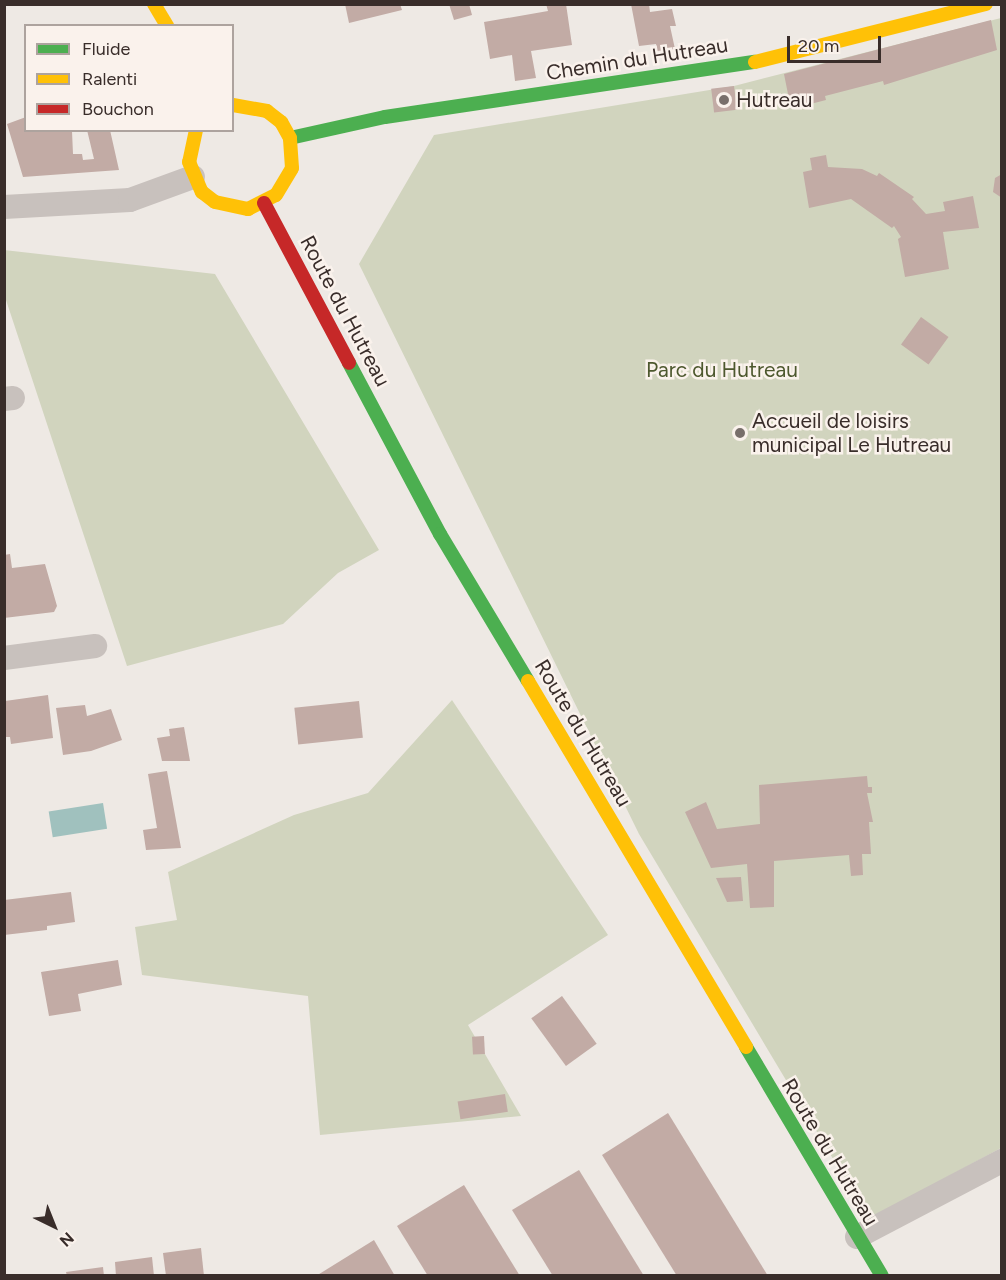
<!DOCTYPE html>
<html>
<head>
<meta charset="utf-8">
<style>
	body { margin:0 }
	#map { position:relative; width:1006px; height:1280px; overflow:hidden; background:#eee9e4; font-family:Figtree,sans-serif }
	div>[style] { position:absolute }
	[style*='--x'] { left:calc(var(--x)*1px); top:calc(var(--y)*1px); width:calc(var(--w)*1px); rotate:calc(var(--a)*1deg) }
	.green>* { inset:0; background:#d1d4be }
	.water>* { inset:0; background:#a0c1be; transform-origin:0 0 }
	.building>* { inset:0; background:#c2aba5; transform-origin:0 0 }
	.street>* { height:24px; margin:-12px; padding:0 12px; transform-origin:12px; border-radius:12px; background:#c8c1bd }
	.fast>* { height:14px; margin:-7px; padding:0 7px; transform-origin:7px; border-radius:7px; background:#4caf50 }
	.slow>* { height:14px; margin:-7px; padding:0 7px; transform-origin:7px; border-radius:7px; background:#ffc107 }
	.jam>* { height:14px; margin:-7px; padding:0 7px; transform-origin:7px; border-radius:7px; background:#c62828 }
	.dots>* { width:16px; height:16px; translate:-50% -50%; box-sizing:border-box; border:3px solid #faf2ec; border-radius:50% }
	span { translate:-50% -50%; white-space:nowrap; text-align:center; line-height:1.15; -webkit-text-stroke:5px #faf2ec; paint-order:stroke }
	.street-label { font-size:21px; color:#392d2a }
	.poi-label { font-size:21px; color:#392d2a }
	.left { translate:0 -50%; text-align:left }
	.park-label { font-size:21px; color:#4d582e }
	.frame { position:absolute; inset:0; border:6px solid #392d2a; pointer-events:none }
	.legend { position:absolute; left:24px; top:24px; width:210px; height:108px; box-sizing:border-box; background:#faf2ec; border:2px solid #ada39e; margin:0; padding:8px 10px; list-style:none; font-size:18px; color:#392d2a }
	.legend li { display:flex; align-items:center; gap:12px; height:30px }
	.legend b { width:30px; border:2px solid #ada39e }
	.north { position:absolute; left:24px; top:1196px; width:60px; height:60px; -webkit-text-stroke:4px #faf2ec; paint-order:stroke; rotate:137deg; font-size:16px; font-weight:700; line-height:24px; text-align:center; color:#392d2a }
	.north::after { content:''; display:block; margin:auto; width:21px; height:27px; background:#392d2a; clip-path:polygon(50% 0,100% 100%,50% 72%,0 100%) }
	.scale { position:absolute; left:787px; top:36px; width:94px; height:27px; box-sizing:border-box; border:3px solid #392d2a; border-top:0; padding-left:8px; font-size:18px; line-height:21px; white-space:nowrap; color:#392d2a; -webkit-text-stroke:4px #faf2ec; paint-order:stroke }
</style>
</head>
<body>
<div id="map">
	<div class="green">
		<i style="clip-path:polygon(1001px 18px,1001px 1148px,869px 1219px,639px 834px,359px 264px,434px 135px,734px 86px)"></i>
		<i style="clip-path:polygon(4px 250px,215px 274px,379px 550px,338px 573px,283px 624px,127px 666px,5px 297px)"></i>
		<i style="clip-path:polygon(452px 700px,608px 935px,468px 1025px,521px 1116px,320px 1135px,308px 996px,142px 975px,135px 927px,177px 920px,168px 872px,294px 815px,368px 793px)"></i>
	</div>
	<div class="water">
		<i style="left:103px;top:803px;width:26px;height:55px;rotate:81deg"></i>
	</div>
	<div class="building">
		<i style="clip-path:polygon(345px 4px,400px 4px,402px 10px,349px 23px)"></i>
		<i style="clip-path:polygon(449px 4px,469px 4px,472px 15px,454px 20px)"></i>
		<i style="clip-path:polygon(546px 4px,566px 4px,572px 45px,531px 51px,536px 78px,515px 81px,512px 55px,490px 59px,484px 22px,548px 11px)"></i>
		<i style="clip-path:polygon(631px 4px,649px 4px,650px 12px,672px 9px,676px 26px,670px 26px,675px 49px,657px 51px,656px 44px,639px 46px)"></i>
		<i style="clip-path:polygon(991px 20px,997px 50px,884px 85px,883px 81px,825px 96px,826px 100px,791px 109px,784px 74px)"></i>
		<i style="left:734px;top:86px;width:24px;height:23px;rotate:83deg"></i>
		<i style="clip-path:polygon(26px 117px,26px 130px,72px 131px,73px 154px,82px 154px,83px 160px,94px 159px,87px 130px,110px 130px,119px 170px,23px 177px,7px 124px)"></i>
		<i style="clip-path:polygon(826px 155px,828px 167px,862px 169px,877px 176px,879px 173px,914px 197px,912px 199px,926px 214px,945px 211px,943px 202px,973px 196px,979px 228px,943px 232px,949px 269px,905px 277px,898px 239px,901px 237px,894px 226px,892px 228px,851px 199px,809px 208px,803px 172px,812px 170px,810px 158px)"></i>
		<i style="clip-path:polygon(1002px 174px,1002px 198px,993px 192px,995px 178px)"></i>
		<i style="left:921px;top:317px;width:34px;height:34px;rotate:36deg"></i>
		<i style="clip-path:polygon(10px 554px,12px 568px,45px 564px,57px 606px,54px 612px,4px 618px,4px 555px)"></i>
		<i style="clip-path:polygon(48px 695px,53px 738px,11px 744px,10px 737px,4px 737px,5px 701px)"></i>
		<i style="left:359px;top:701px;width:37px;height:65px;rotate:84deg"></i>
		<i style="clip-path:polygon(85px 705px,87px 716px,111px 709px,122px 740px,91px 751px,63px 755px,56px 708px)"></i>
		<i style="clip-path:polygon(184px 727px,190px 761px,162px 761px,157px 738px,170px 736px,169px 729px)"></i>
		<i style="clip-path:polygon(167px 771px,181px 848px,146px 850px,143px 830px,157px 828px,148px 774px)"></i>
		<i style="clip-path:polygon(867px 776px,868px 787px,872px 787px,872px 793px,867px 793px,873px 822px,869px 822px,871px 854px,862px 854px,863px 875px,851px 876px,849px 855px,774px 861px,774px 907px,750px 908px,747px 864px,711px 868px,685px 812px,706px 802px,717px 829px,760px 824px,759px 785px)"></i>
		<i style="clip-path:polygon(741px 877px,743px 901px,727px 902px,716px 878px)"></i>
		<i style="clip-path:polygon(71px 892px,75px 922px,47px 926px,47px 930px,4px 935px,4px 900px)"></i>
		<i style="clip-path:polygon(118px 960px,122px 985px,78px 994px,81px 1011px,49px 1016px,41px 972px)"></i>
		<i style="left:562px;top:996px;width:59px;height:38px;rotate:54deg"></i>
		<i style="left:484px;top:1036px;width:18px;height:12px;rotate:87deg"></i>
		<i style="left:505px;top:1094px;width:18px;height:48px;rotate:81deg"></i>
		<i style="clip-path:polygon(668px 1113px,768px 1276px,677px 1276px,602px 1155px)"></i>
		<i style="clip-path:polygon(579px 1170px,644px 1276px,553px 1276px,512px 1210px)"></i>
		<i style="clip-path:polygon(464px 1185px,520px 1276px,428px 1276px,397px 1226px)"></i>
		<i style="clip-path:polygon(374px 1240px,395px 1276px,316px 1276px)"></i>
		<i style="clip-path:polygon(201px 1248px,204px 1276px,166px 1276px,163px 1253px)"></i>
		<i style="clip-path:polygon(152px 1257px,154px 1276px,116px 1276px,115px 1262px)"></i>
		<i style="clip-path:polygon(103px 1267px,104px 1276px,67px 1276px,66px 1272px)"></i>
	</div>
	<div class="street">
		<i style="--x:4;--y:207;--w:126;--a:-3.2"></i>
		<i style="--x:130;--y:200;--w:67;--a:-20.1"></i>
		<i style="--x:4;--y:399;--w:9;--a:-6"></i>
		<i style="--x:4;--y:658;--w:92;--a:-7.5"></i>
		<i style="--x:857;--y:1237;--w:164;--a:-27.7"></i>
	</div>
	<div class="fast">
		<i style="--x:290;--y:138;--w:97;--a:-12.5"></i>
		<i style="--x:385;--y:117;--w:374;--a:-8.5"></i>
		<i style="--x:349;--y:363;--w:194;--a:62"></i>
		<i style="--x:440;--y:534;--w:171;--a:59.1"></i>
		<i style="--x:746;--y:1047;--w:266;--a:59.3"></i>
	</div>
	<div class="slow">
		<i style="--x:154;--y:4;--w:26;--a:59"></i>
		<i style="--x:755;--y:62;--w:238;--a:-14.1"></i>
		<i style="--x:196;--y:130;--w:33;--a:102"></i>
		<i style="--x:189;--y:162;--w:33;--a:67"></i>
		<i style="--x:202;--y:192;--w:16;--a:38"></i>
		<i style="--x:215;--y:202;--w:34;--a:12"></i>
		<i style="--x:248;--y:209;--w:31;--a:-27"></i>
		<i style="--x:276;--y:195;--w:31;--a:-59"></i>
		<i style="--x:292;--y:168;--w:30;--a:-94"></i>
		<i style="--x:290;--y:138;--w:18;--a:-119"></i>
		<i style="--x:281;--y:122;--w:18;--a:-142"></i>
		<i style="--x:267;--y:111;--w:36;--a:-170"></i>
		<i style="--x:528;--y:681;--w:426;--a:59.2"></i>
	</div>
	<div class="jam">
		<i style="--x:264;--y:203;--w:181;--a:62"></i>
	</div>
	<div class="dots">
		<i style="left:724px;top:100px;background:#786f6b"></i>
		<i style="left:740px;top:433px;background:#786f6b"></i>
	</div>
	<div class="street-label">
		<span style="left:637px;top:59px;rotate:-9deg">Chemin du Hutreau</span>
		<span style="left:345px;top:311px;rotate:62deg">Route du Hutreau</span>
		<span style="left:583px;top:733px;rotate:59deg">Route du Hutreau</span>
		<span style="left:830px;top:1152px;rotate:59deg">Route du Hutreau</span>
	</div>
	<div class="poi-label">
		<span class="left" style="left:736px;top:100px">Hutreau</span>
		<span class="left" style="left:752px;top:433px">Accueil de loisirs<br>municipal Le Hutreau</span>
	</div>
	<div class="park-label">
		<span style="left:722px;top:370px">Parc du Hutreau</span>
	</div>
	<div class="frame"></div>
	<ul class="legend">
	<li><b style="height:8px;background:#4caf50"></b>Fluide</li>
	<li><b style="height:8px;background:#ffc107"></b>Ralenti</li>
	<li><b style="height:8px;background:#c62828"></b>Bouchon</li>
	</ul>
	<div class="north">N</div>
	<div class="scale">20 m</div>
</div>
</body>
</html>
